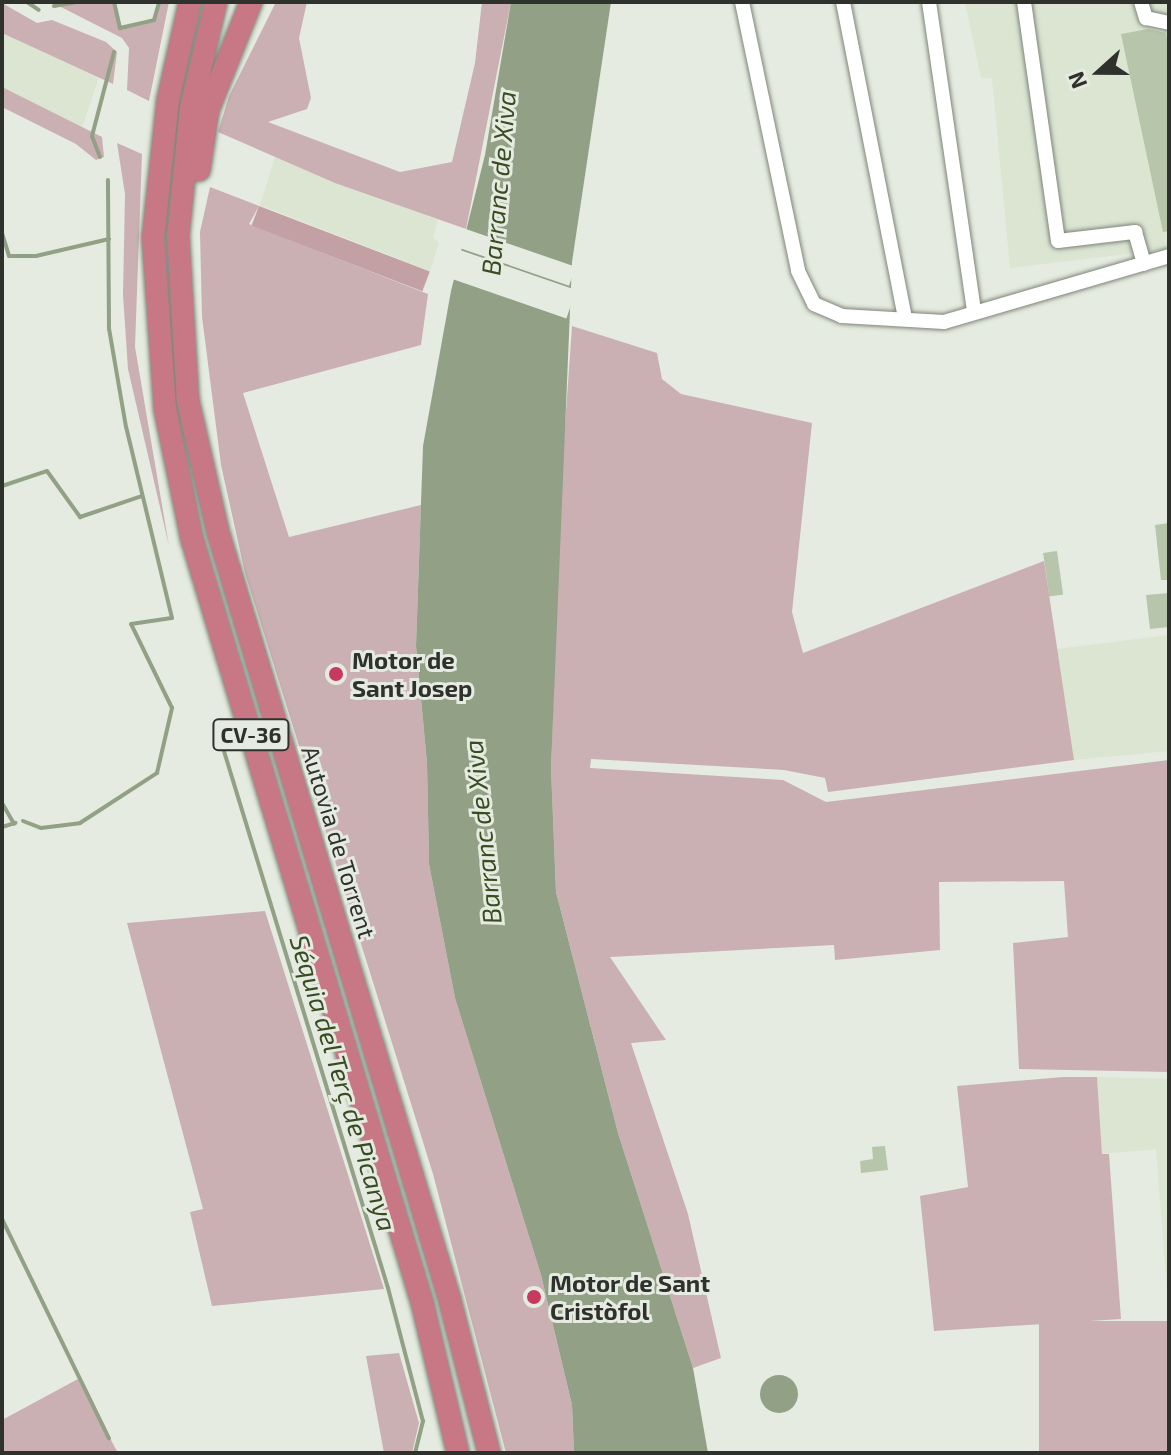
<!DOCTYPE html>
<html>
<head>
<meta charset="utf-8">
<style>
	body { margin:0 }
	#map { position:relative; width:1171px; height:1455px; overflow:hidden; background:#e5ebe0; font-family:"Exo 2",sans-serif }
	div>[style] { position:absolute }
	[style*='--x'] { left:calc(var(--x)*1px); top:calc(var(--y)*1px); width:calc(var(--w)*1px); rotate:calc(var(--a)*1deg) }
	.built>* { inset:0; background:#dbe5d2 }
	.green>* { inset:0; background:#cab0b3; transform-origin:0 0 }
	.forest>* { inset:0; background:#c2a0a4; transform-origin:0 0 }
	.water>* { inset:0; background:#92a086 }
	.round { border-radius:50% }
	.pier>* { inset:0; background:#e5ebe0; transform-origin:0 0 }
	.stream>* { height:4px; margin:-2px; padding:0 2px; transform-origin:2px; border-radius:2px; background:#92a086 }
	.building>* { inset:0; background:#b7c6aa; transform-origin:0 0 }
	.roads { filter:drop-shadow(0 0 2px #7f857a) drop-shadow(0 0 2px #7f857a) }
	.minor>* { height:14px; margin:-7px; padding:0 7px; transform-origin:7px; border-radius:7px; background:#fff }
	.highway>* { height:22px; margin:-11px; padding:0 11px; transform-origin:11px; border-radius:11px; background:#c87885 }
	.dots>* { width:22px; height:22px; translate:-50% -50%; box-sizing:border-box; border:4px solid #e5ebe0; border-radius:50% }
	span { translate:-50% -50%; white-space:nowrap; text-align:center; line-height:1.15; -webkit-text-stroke:6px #e5ebe0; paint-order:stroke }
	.shield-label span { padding:2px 6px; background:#e5ebe0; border:2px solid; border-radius:6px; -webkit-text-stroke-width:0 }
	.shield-label { font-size:22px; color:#2f312d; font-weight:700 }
	.poi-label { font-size:24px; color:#2f312d; font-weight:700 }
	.left { translate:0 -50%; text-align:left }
	.street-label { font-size:24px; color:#2f312d }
	.water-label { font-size:26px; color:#374c21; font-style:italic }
	.frame { position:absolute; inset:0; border:4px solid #2f312d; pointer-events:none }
	.north { position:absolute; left:1059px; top:32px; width:80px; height:80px; -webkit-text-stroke:6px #e5ebe0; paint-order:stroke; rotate:249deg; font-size:22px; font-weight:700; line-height:32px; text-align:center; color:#2f312d }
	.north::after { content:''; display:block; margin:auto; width:28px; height:36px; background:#2f312d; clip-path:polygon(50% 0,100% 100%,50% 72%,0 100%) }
</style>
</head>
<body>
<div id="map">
	<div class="built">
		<i style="clip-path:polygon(965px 2px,1169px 2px,1169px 249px,1010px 268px,992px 78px,981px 78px)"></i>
		<i style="clip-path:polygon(2px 33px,99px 77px,82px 128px,2px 87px)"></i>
		<i style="clip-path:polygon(275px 157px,438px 220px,433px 238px,439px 243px,430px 271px,260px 205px)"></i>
		<i style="clip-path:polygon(1169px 635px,1169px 751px,1074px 760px,1057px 649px)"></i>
		<i style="clip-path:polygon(1097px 1077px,1169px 1079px,1169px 1316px,1156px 1149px,1102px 1154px)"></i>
	</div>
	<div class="green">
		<i style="clip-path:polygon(51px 2px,112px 2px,121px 28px,154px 20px,159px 2px,169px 2px,149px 101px,127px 90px,129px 48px,122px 38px)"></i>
		<i style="clip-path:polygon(276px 2px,307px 2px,299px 38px,311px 98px,307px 109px,268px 122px,400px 172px,452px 162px,475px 63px,482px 2px,511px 2px,466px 229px,335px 183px,218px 132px,229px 96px)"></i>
		<i style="clip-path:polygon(2px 3px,37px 23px,52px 20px,106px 42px,117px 52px,113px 84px,2px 33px)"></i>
		<i style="clip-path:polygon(2px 87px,102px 137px,104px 157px,96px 160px,76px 144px,2px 107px)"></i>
		<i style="clip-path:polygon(117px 143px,142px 154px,135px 347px,169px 546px,128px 369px,123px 295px,125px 194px)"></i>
		<i style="clip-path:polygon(210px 187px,259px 206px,249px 224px,428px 294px,421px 345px,243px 393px,289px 537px,421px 505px,416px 646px,427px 763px,429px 864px,455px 998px,541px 1275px,572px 1405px,574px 1453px,506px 1453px,433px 1174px,245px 573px,221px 465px,202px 317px,200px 232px)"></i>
		<i style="clip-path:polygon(572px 326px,657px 353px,662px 379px,681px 394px,812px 423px,792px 612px,803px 653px,1044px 561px,1074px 760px,828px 792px,825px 778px,784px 770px,591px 759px,590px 768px,783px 780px,826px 802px,1169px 760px,1169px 1072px,1019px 1069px,1013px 943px,1068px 937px,1064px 881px,939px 882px,940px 950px,835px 960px,834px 945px,610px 957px,666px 1040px,631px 1043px,688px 1214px,721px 1358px,693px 1368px,618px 1133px,556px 892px,551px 768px,561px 483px)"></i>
		<i style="clip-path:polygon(265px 911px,384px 1289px,212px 1306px,190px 1212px,203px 1209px,127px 923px)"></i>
		<i style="clip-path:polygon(1063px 1077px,1097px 1077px,1102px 1154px,1109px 1154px,1121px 1319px,934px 1331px,920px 1196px,968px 1187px,957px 1086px)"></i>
		<i style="left:1169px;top:1321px;width:132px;height:130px;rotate:90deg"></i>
		<i style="clip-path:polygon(399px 1353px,419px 1423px,412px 1453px,384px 1453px,366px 1356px)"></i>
		<i style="clip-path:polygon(78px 1379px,118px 1453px,2px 1453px,2px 1420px)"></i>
	</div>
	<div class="forest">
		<i style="left:259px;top:206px;width:183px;height:21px;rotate:21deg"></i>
	</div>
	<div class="water">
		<i style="clip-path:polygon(511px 2px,611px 2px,572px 262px,551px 768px,556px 892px,618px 1133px,693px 1368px,708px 1453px,574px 1453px,572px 1405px,541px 1275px,455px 998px,429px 864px,427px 763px,416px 646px,423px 446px,451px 291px,485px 155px)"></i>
		<i class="round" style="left:760px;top:1375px;width:38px;height:38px"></i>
	</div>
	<div class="pier">
		<i style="left:463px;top:228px;width:119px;height:20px;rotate:19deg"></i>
		<i style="left:457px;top:249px;width:126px;height:30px;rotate:19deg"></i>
	</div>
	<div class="stream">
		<i style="--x:27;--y:2;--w:14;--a:34"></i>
		<i style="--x:114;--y:2;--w:27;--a:77"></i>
		<i style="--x:120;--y:28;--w:35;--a:-13"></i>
		<i style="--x:154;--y:20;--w:19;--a:-74"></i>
		<i style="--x:54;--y:6;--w:23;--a:-10"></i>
		<i style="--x:100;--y:157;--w:22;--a:-111"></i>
		<i style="--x:92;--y:136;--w:87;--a:-75.3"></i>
		<i style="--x:2;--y:233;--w:24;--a:73"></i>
		<i style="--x:9;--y:256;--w:27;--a:0"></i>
		<i style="--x:36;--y:256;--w:75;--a:-13.1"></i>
		<i style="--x:2;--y:486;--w:47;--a:-18.4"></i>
		<i style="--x:47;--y:471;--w:57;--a:54.3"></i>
		<i style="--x:80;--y:517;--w:65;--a:-18.7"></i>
		<i style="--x:216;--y:725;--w:589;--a:73.01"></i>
		<i style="--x:388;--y:1288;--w:138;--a:75.3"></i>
		<i style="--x:423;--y:1421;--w:33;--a:104"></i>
		<i style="--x:2;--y:803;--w:24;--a:60"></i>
		<i style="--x:23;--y:821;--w:19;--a:21"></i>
		<i style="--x:41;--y:828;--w:39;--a:-7"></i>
		<i style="--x:80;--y:823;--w:92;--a:-33"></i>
		<i style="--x:157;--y:773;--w:67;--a:-77"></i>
		<i style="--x:172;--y:708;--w:93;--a:-116"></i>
		<i style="--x:131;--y:624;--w:41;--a:-8.3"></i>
		<i style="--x:172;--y:618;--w:196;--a:-103.5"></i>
		<i style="--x:126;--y:427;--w:99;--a:-99.8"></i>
		<i style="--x:109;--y:329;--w:149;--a:-90.4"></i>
		<i style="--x:2;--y:827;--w:14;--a:-17"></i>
		<i style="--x:2;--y:1219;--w:244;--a:64"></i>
	</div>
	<div class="building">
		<i style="clip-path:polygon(1148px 29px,1166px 33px,1169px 48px,1169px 231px,1163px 232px,1121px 34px)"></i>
		<i style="clip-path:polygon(1169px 523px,1169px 580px,1161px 580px,1155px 525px)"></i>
		<i style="left:1057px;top:551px;width:44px;height:14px;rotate:82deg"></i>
		<i style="clip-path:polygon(1169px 593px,1169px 627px,1150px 629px,1146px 595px)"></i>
		<i style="clip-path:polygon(885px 1146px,888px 1170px,861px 1173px,860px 1161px,873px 1159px,872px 1147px)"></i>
	</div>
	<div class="roads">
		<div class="minor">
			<i style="--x:742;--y:2;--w:275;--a:78.2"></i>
			<i style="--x:798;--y:271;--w:37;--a:64"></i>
			<i style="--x:814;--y:304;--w:30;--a:23"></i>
			<i style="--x:842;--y:316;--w:102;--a:3.4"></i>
			<i style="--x:944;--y:322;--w:234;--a:-16.3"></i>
			<i style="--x:843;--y:2;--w:322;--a:78.9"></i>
			<i style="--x:929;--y:2;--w:313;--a:81.7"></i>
			<i style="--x:1024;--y:2;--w:241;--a:81.9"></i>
			<i style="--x:1058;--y:241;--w:78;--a:-6.7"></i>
			<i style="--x:1135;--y:232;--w:33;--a:74"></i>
			<i style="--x:1141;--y:2;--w:17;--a:73"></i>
			<i style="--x:1146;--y:18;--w:24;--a:12"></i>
		</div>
		<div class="highway">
			<i style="--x:190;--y:2;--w:100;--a:102.7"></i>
			<i style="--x:168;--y:100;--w:138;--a:96.2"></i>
			<i style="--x:153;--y:237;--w:172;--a:86"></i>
			<i style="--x:165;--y:409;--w:133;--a:78.3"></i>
			<i style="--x:192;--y:539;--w:797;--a:73.23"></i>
			<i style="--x:422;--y:1302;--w:155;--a:76.6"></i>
			<i style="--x:216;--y:2;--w:109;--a:103.3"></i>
			<i style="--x:191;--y:108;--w:128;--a:95.8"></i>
			<i style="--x:178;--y:235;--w:166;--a:86.6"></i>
			<i style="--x:188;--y:401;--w:134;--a:77.1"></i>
			<i style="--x:218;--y:532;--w:799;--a:73.2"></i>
			<i style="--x:449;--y:1297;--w:161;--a:75.6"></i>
			<i style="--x:199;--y:170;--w:61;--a:-81.5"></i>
			<i style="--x:208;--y:110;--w:116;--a:-68.3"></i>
		</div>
	</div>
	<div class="dots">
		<i style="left:336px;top:674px;background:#c8395f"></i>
		<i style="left:534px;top:1297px;background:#c8395f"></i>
	</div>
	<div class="shield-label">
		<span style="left:251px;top:735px">CV-36</span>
	</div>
	<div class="poi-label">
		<span class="left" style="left:352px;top:674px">Motor de<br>Sant Josep</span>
		<span class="left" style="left:550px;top:1297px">Motor de Sant<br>Cristòfol</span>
	</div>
	<div class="street-label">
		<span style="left:339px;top:842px;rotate:73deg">Autovia de Torrent</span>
	</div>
	<div class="water-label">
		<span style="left:498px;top:183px;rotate:-85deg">Barranc de Xiva</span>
		<span style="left:482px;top:832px;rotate:-96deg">Barranc de Xiva</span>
		<span style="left:344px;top:1083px;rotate:73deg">Séquia del Terç de Picanya</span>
	</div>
	<div class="frame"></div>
	<div class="north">N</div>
</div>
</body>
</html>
